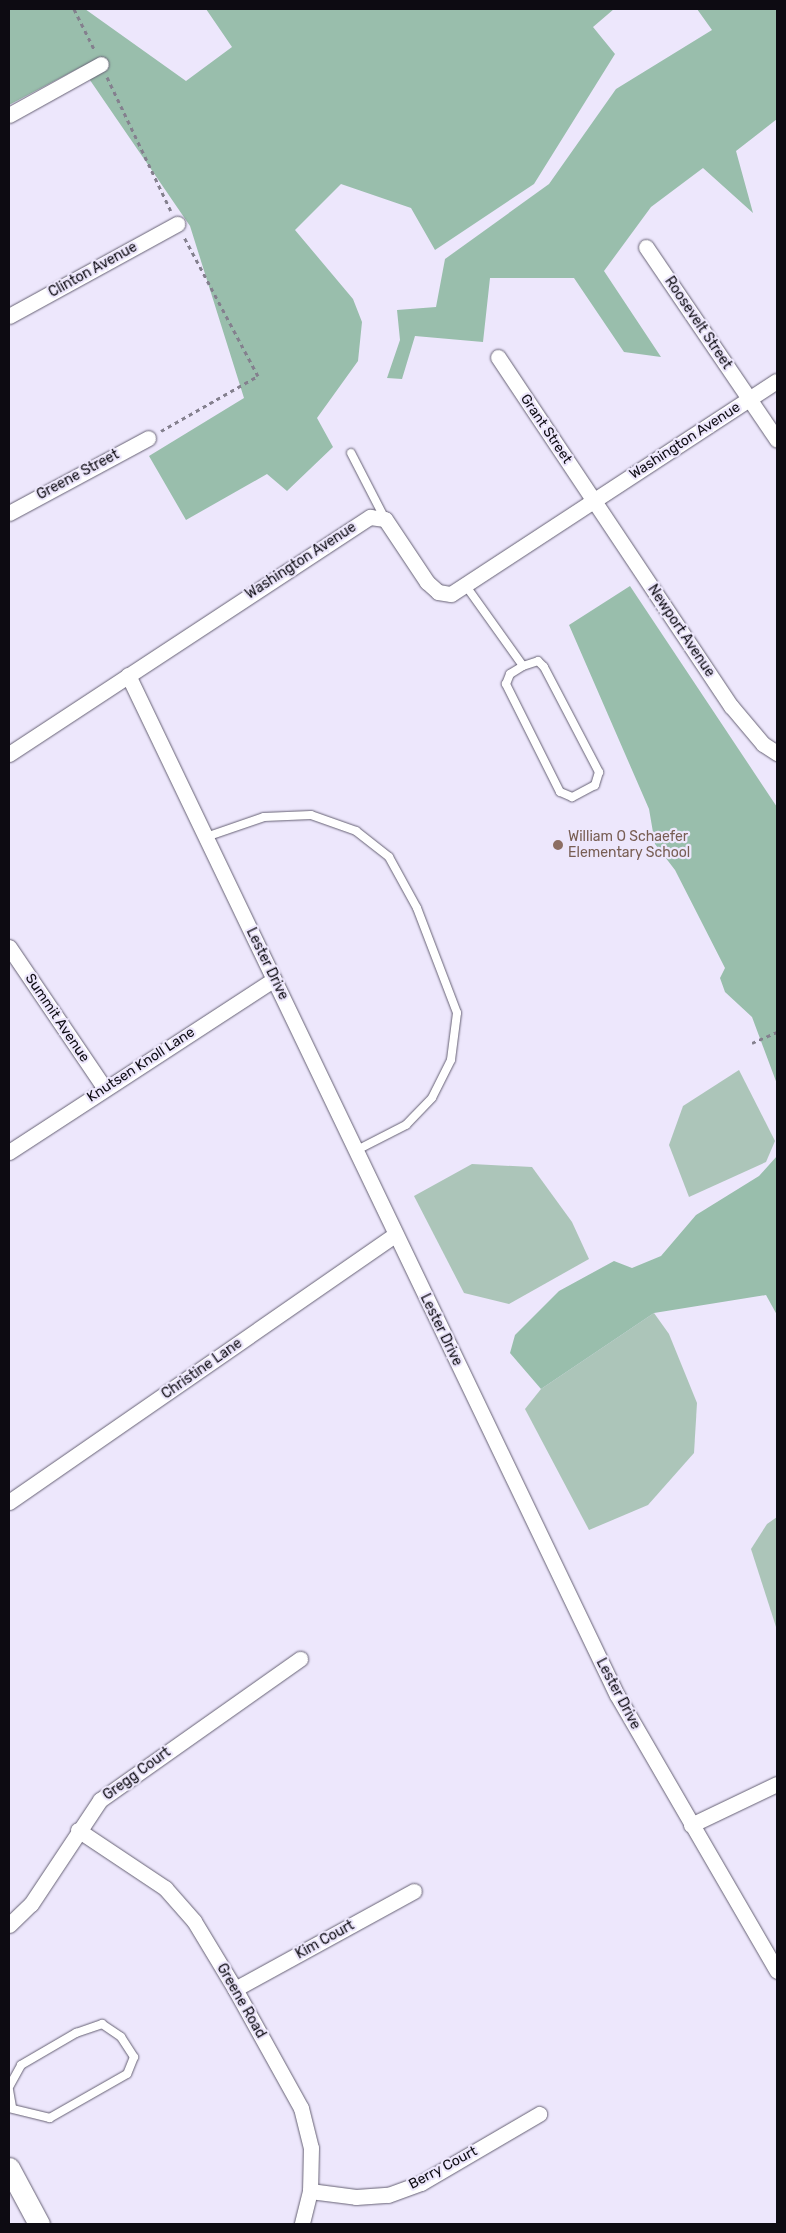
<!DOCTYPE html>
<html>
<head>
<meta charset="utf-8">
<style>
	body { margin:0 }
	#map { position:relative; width:786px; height:2233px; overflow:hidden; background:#ede7fc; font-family:Rubik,sans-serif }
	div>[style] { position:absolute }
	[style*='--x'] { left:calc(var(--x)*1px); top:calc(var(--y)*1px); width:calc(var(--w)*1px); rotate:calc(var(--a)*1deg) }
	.green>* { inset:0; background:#acc5b9 }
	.forest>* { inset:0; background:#99beac }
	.path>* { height:3px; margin-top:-1.5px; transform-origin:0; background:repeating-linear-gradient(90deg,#84808e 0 4px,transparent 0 8px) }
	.roads { filter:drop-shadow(0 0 1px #666174) drop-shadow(0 0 1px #666174) }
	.lane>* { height:8px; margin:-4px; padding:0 4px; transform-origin:4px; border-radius:4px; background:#fff }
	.street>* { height:15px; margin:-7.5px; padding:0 7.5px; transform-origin:7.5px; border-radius:7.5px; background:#fff }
	.secondary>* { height:21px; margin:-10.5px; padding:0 10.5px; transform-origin:10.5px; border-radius:10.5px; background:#fff }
	.dots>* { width:14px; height:14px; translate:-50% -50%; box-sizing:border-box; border:2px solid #ede7fc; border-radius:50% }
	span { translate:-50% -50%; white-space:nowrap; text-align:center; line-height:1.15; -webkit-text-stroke:4.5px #ede7fc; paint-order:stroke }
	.street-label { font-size:14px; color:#0d0b12 }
	.education-label { font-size:14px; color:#785e54 }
	.left { translate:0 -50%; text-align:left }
	.frame { position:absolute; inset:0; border:10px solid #0d0b12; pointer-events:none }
</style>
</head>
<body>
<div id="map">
	<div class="green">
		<i style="clip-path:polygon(739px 1070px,775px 1141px,766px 1162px,689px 1197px,669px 1145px,683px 1106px)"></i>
		<i style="clip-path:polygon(472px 1164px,532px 1167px,572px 1222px,589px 1259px,509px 1304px,464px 1293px,414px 1196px)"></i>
		<i style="clip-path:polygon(654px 1313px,669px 1334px,697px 1403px,694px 1453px,648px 1505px,589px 1530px,525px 1409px,541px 1389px)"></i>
		<i style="clip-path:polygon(777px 1517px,777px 1630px,751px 1549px,767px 1524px)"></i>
	</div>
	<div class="forest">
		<i style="clip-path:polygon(9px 9px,85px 9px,186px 81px,232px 47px,206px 9px,614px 9px,593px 27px,615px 54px,534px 184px,435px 250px,411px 208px,341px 184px,295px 230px,353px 299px,362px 322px,358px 361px,317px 418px,333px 447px,287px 491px,267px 474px,186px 520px,149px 456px,244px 398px,190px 226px,81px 67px,9px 105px)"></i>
		<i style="clip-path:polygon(697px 9px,777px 9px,777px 119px,736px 151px,753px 213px,703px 168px,651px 207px,604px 271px,661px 357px,624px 352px,574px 278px,490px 278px,483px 342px,415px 336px,402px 379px,387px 378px,400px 340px,397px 310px,436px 307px,445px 259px,549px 184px,616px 89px,712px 30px)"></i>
		<i style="clip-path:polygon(630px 586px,777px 807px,777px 1084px,752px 1017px,725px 992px,720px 978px,725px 968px,675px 870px,655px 844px,649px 809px,569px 625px)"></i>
		<i style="clip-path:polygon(777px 1156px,777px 1315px,766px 1295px,654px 1313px,541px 1389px,510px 1353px,515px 1335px,559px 1291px,614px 1261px,632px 1268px,661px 1256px,696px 1215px,759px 1176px)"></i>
	</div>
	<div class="path">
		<i style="--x:74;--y:9;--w:47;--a:63.4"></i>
		<i style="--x:107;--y:77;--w:148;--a:64.5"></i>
		<i style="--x:161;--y:431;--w:112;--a:-29.6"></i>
		<i style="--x:258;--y:376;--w:157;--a:-118"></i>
		<i style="--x:752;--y:1043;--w:27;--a:-24"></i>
	</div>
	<div class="roads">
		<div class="lane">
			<i style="--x:351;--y:453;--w:74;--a:62.7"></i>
			<i style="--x:466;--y:586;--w:98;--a:54.5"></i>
			<i style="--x:523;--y:666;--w:16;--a:-18"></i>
			<i style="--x:538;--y:661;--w:8;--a:45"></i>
			<i style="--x:544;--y:667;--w:119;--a:62.4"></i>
			<i style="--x:599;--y:772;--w:14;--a:107"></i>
			<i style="--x:595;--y:785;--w:26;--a:152"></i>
			<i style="--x:572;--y:797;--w:13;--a:-157"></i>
			<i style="--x:560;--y:792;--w:121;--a:-116.6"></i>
			<i style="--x:506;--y:684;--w:11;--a:-68"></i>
			<i style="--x:510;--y:674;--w:15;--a:-32"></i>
			<i style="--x:206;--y:837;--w:61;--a:-19"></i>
			<i style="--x:264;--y:817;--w:47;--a:-2.4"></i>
			<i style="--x:311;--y:815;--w:48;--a:19.6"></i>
			<i style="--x:356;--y:831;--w:42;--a:38.2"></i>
			<i style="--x:389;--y:857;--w:58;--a:61.2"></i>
			<i style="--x:417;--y:908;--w:112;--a:69.1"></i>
			<i style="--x:457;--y:1013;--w:47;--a:97.3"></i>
			<i style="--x:451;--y:1060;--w:42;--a:116.6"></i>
			<i style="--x:432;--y:1098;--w:37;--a:134"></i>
			<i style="--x:406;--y:1125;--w:57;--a:153"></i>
			<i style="--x:9;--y:2087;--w:25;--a:-61"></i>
			<i style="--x:21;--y:2065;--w:64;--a:-30.2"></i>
			<i style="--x:76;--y:2033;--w:28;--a:-19"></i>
			<i style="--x:102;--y:2024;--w:23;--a:34"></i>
			<i style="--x:121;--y:2037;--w:24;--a:57"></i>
			<i style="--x:134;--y:2057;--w:18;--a:112"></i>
			<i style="--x:127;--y:2074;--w:89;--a:150.3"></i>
			<i style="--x:50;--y:2118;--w:42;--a:-166.3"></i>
			<i style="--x:9;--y:2090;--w:17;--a:80"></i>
		</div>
		<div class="street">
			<i style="--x:9;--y:115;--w:105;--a:-29"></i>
			<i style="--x:646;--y:247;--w:233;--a:55.8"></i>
			<i style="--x:9;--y:316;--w:192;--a:-28.7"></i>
			<i style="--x:498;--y:357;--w:420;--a:56.3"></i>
			<i style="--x:731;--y:706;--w:50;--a:49.9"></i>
			<i style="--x:763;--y:744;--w:17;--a:33"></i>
			<i style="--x:9;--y:513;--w:158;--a:-28.3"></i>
			<i style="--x:128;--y:675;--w:1131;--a:64.39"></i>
			<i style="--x:617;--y:1695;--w:319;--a:59.9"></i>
			<i style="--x:9;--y:754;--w:432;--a:-33.3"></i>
			<i style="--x:370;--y:517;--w:15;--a:8"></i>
			<i style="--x:385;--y:519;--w:76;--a:56.3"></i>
			<i style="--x:427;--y:582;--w:15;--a:42"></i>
			<i style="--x:438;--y:592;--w:13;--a:9"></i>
			<i style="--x:451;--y:594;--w:389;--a:-33.2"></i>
			<i style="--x:9;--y:947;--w:171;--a:55.9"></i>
			<i style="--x:9;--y:1152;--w:316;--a:-33.1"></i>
			<i style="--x:9;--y:1502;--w:469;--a:-34.7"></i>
			<i style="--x:691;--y:1825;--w:95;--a:-25.5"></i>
			<i style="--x:78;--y:1830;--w:105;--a:33.7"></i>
			<i style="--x:165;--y:1888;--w:44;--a:48.7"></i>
			<i style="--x:194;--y:1921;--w:79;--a:58.9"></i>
			<i style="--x:235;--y:1989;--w:136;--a:61"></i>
			<i style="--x:301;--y:2108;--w:41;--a:76"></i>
			<i style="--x:311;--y:2148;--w:43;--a:91.3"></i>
			<i style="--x:310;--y:2191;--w:34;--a:104"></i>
			<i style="--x:9;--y:1925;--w:30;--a:-44"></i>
			<i style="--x:31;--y:1904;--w:125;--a:-56.4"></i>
			<i style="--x:100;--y:1800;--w:245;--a:-35.2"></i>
			<i style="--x:235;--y:1989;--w:204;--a:-28.7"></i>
			<i style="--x:310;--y:2191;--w:46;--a:7.4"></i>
			<i style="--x:356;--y:2197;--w:32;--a:-4"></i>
			<i style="--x:388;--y:2195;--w:35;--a:-20"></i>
			<i style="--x:421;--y:2183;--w:137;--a:-30.3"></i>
		</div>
		<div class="secondary">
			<i style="--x:9;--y:2168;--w:64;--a:61.8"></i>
		</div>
	</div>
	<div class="dots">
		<i style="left:558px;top:845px;background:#8d6e63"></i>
	</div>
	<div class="street-label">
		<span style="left:93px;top:270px;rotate:-29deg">Clinton Avenue</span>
		<span style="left:698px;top:323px;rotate:56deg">Roosevelt Street</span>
		<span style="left:546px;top:429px;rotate:56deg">Grant Street</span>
		<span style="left:685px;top:441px;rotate:-33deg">Washington Avenue</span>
		<span style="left:78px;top:475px;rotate:-28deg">Greene Street</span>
		<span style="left:301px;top:561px;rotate:-33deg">Washington Avenue</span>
		<span style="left:681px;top:631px;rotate:56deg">Newport Avenue</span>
		<span style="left:267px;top:964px;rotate:64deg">Lester Drive</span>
		<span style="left:57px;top:1018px;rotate:56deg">Summit Avenue</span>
		<span style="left:141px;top:1065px;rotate:-33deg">Knutsen Knoll Lane</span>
		<span style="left:441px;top:1330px;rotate:64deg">Lester Drive</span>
		<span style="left:202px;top:1369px;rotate:-35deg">Christine Lane</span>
		<span style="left:618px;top:1694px;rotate:62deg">Lester Drive</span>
		<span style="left:137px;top:1774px;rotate:-36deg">Gregg Court</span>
		<span style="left:325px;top:1940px;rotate:-29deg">Kim Court</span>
		<span style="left:241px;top:2001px;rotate:60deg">Greene Road</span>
		<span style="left:443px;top:2168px;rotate:-28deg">Berry Court</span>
	</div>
	<div class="education-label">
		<span class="left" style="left:568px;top:845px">William O Schaefer<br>Elementary School</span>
	</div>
	<div class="frame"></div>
</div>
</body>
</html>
